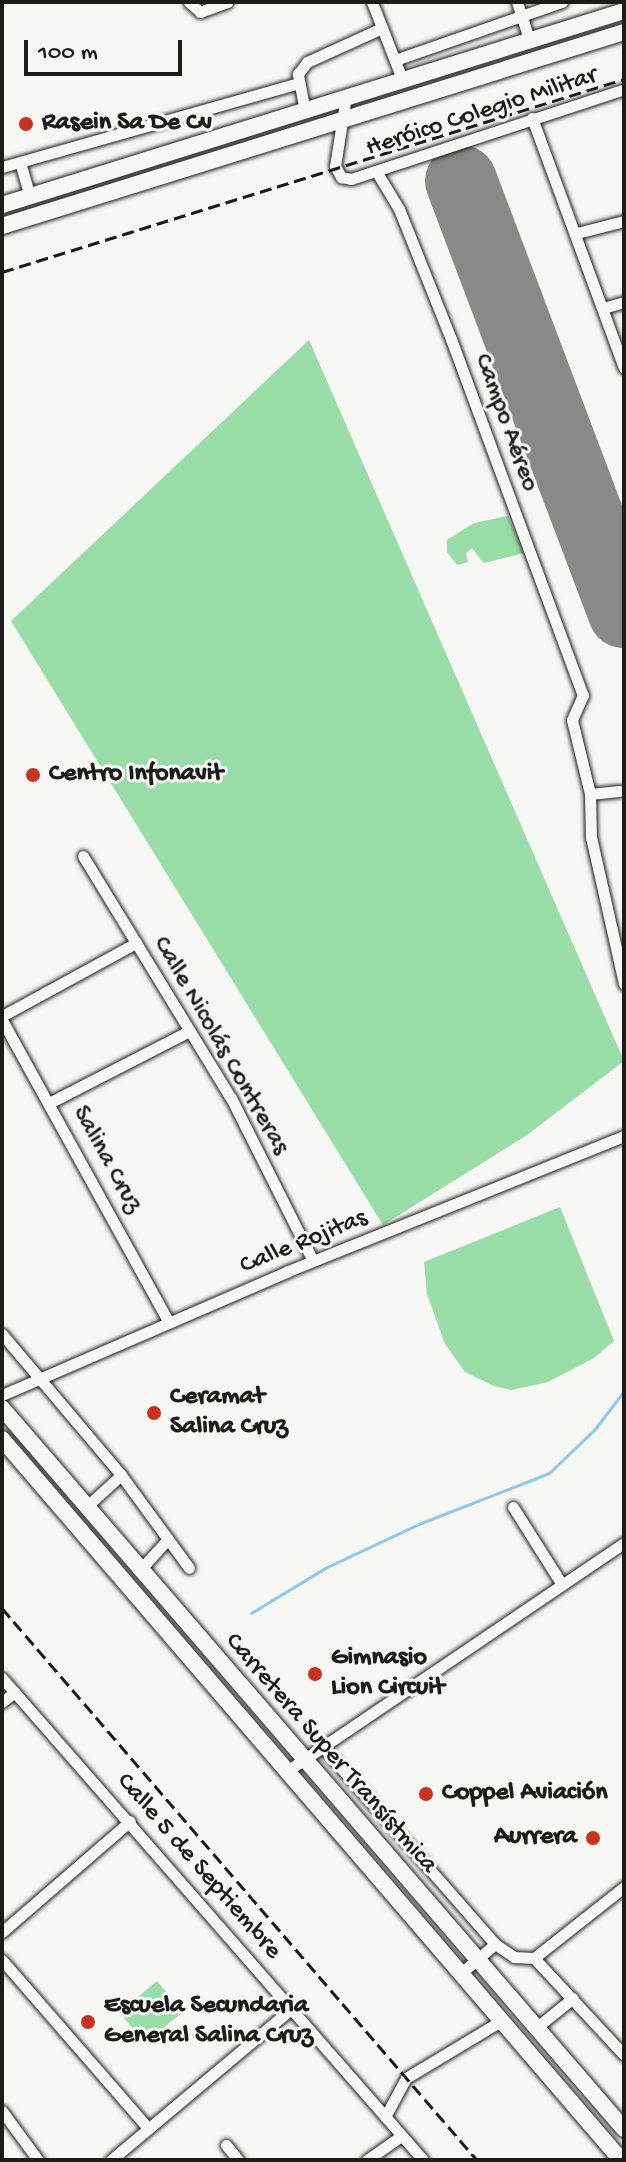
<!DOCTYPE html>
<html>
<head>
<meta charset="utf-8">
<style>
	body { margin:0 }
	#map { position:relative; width:626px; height:2162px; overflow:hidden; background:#f6f6f2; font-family:"Gochi Hand",sans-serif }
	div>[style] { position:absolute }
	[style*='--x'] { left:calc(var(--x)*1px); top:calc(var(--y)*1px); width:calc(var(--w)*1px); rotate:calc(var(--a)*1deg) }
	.green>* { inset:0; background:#98dca8; transform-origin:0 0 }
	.stream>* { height:3px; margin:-1.5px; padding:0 1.5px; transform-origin:1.5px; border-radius:1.5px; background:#8dc8ed }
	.runway>* { height:72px; margin:-36px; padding:0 36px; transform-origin:36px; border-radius:36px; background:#898987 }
	.roads { filter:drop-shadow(0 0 2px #1c1c1c) drop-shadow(0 0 2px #1c1c1c) }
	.minor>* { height:11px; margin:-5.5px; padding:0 5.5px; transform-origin:5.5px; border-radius:5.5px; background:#f6f6f2 }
	.primary>* { height:16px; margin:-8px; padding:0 8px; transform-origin:8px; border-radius:8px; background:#f6f6f2 }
	.rail>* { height:3px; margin-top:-1.5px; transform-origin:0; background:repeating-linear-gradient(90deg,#1c1c1c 0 12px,transparent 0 18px) }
	.dots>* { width:22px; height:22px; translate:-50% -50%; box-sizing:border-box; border:4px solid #f6f6f2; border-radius:50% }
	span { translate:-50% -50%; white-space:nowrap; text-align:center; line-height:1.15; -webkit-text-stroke:6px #f6f6f2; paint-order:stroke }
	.street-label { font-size:26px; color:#1c1c1c }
	.poi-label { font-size:26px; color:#1c1c1c; font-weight:700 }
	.left { translate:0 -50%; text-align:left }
	.right { translate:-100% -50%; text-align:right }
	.frame { position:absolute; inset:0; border:4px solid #1c1c1c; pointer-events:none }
	.scale { position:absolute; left:24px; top:40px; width:158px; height:36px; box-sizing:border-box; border:4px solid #1c1c1c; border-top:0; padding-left:10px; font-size:24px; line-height:28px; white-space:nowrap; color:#1c1c1c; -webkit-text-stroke:6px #f6f6f2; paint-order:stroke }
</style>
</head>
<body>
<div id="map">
	<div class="green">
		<i style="clip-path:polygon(309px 340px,624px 1061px,527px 1135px,383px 1225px,11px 621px)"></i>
		<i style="clip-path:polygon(508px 516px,524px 553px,484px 563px,472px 548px,466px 553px,468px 562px,457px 565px,447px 552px,447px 540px,474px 523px)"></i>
		<i style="clip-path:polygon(560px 1207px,614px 1341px,594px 1358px,548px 1382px,511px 1390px,494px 1386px,465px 1372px,445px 1344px,427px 1294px,424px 1262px)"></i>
		<i style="left:157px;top:1981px;width:40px;height:49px;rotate:50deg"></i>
	</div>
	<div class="stream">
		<i style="--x:251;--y:1613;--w:89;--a:-31.2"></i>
		<i style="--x:327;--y:1567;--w:104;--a:-25.1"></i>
		<i style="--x:421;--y:1523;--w:137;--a:-21.3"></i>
		<i style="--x:549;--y:1473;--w:62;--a:-43.7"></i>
		<i style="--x:594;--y:1430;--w:49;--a:-52.4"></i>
	</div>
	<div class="runway">
		<i style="--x:461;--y:181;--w:461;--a:69.3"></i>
	</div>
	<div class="roads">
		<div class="minor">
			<i style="--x:189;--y:2;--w:15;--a:42"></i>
			<i style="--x:200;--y:12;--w:29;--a:-20"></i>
			<i style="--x:372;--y:2;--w:83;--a:68.7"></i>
			<i style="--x:517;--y:2;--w:40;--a:72"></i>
			<i style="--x:395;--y:60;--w:177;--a:-19.2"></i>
			<i style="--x:346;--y:96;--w:71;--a:98.9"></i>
			<i style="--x:335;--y:166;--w:13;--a:61"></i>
			<i style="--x:341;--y:177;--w:10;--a:11"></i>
			<i style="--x:351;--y:179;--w:287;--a:-18.2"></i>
			<i style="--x:305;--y:111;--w:38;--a:-101"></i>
			<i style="--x:298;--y:74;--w:15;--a:-53"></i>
			<i style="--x:307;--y:62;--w:82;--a:-24.4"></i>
			<i style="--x:532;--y:118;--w:266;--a:69.8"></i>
			<i style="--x:20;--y:162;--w:35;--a:74"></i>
			<i style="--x:2;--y:167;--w:308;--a:-15.8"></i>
			<i style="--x:376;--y:171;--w:44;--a:58.8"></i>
			<i style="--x:399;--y:209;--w:140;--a:68.2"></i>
			<i style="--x:451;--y:339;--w:380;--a:69.7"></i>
			<i style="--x:583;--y:695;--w:27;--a:114"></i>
			<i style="--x:572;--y:720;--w:76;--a:76.3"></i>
			<i style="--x:577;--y:233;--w:49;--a:-14.3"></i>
			<i style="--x:603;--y:308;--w:22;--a:-16"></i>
			<i style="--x:619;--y:791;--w:29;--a:174"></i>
			<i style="--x:590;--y:794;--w:43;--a:88.7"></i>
			<i style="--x:591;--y:837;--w:151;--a:77.3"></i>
			<i style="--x:83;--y:856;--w:284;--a:58.6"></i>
			<i style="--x:231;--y:1098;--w:182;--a:63.3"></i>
			<i style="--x:2;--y:1016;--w:153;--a:-28.6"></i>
			<i style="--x:2;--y:1020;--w:345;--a:61.1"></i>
			<i style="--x:49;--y:1103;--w:157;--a:-27.2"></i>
			<i style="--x:2;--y:1334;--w:185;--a:49.8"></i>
			<i style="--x:121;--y:1475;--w:115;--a:53.8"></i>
			<i style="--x:2;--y:1395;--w:312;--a:-23.4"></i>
			<i style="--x:288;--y:1271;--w:362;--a:-21.9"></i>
			<i style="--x:86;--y:1507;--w:47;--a:-42.4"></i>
			<i style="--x:513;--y:1507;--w:90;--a:57.7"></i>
			<i style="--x:139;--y:1571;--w:43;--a:-47.8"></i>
			<i style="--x:2;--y:1678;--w:640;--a:48.86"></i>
			<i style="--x:2;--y:1702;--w:16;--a:-38"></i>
			<i style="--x:320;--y:1744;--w:266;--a:48.8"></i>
			<i style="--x:287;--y:1771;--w:407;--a:-34.1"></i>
			<i style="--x:2;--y:1932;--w:169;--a:-40.9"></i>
			<i style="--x:534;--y:1958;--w:132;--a:47.1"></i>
			<i style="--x:2;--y:1960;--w:223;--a:49"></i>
			<i style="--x:460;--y:1974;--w:46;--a:-40.6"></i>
			<i style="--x:495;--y:1944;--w:23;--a:34"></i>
			<i style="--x:514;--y:1957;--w:20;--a:3"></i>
			<i style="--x:534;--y:1958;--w:115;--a:-38.3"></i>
			<i style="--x:537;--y:2027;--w:46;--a:-38.9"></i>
			<i style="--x:2;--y:2111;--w:61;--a:53.7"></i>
			<i style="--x:385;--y:2117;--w:44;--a:-61.7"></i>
			<i style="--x:406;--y:2078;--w:111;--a:-31"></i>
			<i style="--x:226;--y:2145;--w:19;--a:51"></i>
			<i style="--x:111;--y:2160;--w:236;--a:-40"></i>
			<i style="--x:367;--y:2160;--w:42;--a:-35.2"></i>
		</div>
		<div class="primary">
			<i style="--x:2;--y:205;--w:652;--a:-17.32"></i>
			<i style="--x:2;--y:226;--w:652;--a:-17.32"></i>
			<i style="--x:2;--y:1408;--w:952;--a:49.22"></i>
			<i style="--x:2;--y:1439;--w:950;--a:49.35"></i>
		</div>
	</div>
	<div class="rail">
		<i style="--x:2;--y:272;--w:651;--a:-17.24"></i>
		<i style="--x:2;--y:1608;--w:728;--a:49.29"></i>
	</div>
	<div class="dots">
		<i style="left:26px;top:124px;background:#c8321e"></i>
		<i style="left:33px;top:775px;background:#c8321e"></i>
		<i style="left:154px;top:1413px;background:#c8321e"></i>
		<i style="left:315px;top:1674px;background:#c8321e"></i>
		<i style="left:426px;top:1794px;background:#c8321e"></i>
		<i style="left:593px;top:1838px;background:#c8321e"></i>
		<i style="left:88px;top:2022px;background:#c8321e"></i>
	</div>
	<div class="street-label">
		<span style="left:482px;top:113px;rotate:-18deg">Heróico Colegio Militar</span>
		<span style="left:505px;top:423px;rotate:70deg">Campo Aéreo</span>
		<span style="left:220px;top:1046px;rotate:60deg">Calle Nicolás Contreras</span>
		<span style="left:106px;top:1160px;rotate:61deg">Salina Cruz</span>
		<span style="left:304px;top:1243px;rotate:-22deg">Calle Rojitas</span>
		<span style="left:330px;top:1754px;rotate:49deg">Carretera Super Transístmica</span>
		<span style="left:198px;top:1867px;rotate:49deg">Calle 5 de Septiembre</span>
	</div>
	<div class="poi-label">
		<span class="left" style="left:42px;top:124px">Rasein Sa De Cv</span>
		<span class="left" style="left:49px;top:775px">Centro Infonavit</span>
		<span class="left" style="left:170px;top:1413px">Ceramat<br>Salina Cruz</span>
		<span class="left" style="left:331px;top:1674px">Gimnasio<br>Lion Circuit</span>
		<span class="left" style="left:442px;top:1794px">Coppel Aviación</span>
		<span class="right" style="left:577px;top:1838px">Aurrera</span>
		<span class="left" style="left:104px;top:2022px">Escuela Secundaria<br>General Salina Cruz</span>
	</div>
	<div class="frame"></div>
	<div class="scale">100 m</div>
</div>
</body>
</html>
